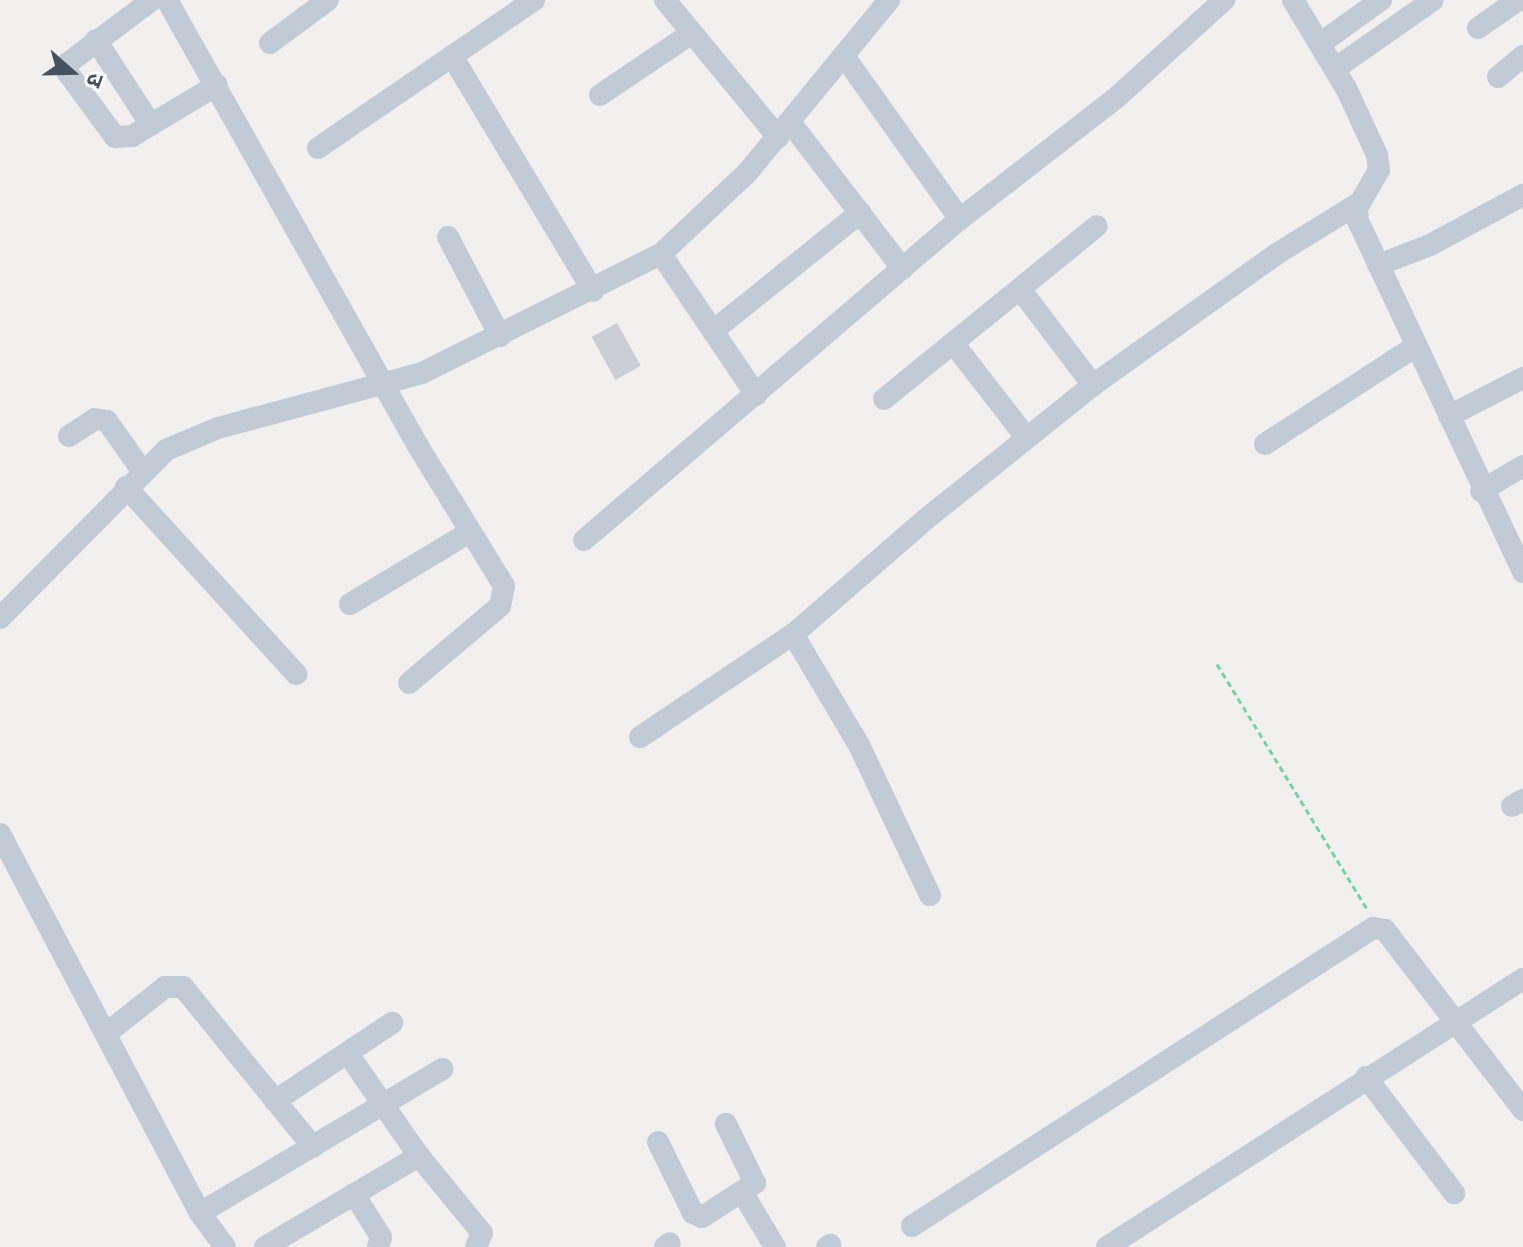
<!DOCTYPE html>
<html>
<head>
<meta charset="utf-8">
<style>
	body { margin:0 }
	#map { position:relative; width:1523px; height:1247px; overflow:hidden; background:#f2efef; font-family:"Varela Round","Noto Sans Devanagari",sans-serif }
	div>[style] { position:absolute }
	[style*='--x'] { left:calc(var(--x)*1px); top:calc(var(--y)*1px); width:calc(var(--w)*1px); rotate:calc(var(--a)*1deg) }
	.building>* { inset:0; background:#cbced4; transform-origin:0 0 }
	.path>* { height:3px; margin-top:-1.5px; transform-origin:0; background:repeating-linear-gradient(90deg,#6dd6a6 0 6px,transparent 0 10px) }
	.minor>* { height:22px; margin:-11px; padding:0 11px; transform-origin:11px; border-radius:11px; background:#c1cbd6 }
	span { translate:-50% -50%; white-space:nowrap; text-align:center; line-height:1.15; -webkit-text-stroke:8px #fff; paint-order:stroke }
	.north { position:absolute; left:32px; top:32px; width:80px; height:80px; -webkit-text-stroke:6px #fff; paint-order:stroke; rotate:110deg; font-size:22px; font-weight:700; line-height:32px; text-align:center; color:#45525f }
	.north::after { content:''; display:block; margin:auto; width:28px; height:36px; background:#45525f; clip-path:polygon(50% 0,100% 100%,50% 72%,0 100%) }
</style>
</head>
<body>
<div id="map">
	<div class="building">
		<i style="left:617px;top:323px;width:49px;height:29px;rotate:61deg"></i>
	</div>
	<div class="path">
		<i style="--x:1217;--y:664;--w:289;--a:58.5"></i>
	</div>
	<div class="minor">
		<i style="--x:152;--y:0;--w:105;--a:143.1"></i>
		<i style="--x:68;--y:63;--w:10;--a:90"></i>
		<i style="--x:68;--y:73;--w:79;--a:53.7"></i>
		<i style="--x:115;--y:137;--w:17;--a:-3"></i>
		<i style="--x:132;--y:136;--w:99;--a:-31"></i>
		<i style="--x:167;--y:0;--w:512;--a:60.63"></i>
		<i style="--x:418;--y:446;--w:164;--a:58.4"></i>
		<i style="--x:504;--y:586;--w:20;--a:101"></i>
		<i style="--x:500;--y:606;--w:119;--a:139.8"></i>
		<i style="--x:665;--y:0;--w:178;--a:50.5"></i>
		<i style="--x:1293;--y:0;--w:105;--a:59"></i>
		<i style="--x:1347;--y:90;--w:72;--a:65.2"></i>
		<i style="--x:1377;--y:155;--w:15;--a:82"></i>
		<i style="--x:1379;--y:170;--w:44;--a:120.1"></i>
		<i style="--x:1357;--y:208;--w:13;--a:86"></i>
		<i style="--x:1358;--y:221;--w:388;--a:64.8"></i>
		<i style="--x:1478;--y:28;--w:49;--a:-35"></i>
		<i style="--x:96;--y:40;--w:101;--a:57.1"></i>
		<i style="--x:270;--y:43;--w:72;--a:-36.6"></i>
		<i style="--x:1321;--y:43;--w:74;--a:-35.6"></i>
		<i style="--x:452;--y:56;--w:274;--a:59"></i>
		<i style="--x:844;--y:56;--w:200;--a:54.6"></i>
		<i style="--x:1336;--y:68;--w:118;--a:-35"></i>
		<i style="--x:1498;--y:77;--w:33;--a:-40"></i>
		<i style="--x:600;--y:95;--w:111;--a:-34"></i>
		<i style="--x:790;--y:122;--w:185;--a:52.5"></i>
		<i style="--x:318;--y:148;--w:262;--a:-34.4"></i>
		<i style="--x:448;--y:237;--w:112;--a:62.3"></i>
		<i style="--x:661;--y:254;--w:170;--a:56"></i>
		<i style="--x:1378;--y:265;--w:56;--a:-21"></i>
		<i style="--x:1430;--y:245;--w:106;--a:-28.3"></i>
		<i style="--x:1020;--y:289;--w:121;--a:52.8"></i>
		<i style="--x:713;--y:331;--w:189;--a:-38.8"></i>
		<i style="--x:953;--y:343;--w:119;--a:52.2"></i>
		<i style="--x:884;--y:399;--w:274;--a:-39.1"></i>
		<i style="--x:1449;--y:416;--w:83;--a:-27.2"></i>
		<i style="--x:69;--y:436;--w:31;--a:-33"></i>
		<i style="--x:95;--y:419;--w:12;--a:9"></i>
		<i style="--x:107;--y:421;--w:62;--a:54.8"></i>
		<i style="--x:1265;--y:444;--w:180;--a:-33"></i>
		<i style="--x:126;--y:487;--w:253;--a:47.7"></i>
		<i style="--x:1481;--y:491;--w:49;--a:-30.8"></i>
		<i style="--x:584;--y:540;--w:494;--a:-40.5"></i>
		<i style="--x:960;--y:219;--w:197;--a:-37.8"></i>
		<i style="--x:1116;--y:98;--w:146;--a:-42.2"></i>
		<i style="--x:350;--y:604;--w:140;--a:-31"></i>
		<i style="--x:0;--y:618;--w:236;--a:-45.3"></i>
		<i style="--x:166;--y:450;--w:56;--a:-22.9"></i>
		<i style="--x:218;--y:428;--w:211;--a:-15.1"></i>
		<i style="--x:422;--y:373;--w:267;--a:-26.5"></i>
		<i style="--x:661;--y:254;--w:118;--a:-43.3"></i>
		<i style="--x:747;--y:173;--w:224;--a:-50.6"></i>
		<i style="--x:793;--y:634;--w:129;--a:59.3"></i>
		<i style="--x:859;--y:745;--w:166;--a:64.7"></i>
		<i style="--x:640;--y:737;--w:188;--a:-33.9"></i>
		<i style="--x:796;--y:632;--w:172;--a:-41"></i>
		<i style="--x:926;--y:519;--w:214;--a:-38.7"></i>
		<i style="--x:1093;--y:385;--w:227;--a:-35.5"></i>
		<i style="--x:1278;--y:253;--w:95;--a:-31.7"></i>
		<i style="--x:1512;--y:806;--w:13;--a:-29"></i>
		<i style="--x:0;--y:834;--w:429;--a:62.2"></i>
		<i style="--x:200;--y:1213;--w:42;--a:53.7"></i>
		<i style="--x:107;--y:1033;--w:74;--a:-38.4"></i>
		<i style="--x:165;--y:987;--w:18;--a:0"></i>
		<i style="--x:183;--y:987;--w:206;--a:50.9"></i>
		<i style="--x:348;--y:1054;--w:124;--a:55.2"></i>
		<i style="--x:419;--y:1156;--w:99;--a:50.7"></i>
		<i style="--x:482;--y:1233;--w:15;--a:113"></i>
		<i style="--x:1366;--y:1077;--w:146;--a:52.8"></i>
		<i style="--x:275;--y:1101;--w:141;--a:-33.7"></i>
		<i style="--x:658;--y:1142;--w:79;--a:63.8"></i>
		<i style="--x:693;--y:1213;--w:10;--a:24"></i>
		<i style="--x:702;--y:1217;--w:63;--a:-32.7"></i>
		<i style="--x:755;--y:1183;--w:66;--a:-116.2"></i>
		<i style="--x:742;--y:1192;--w:64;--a:59"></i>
		<i style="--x:354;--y:1194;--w:51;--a:57.9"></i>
		<i style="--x:381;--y:1237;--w:10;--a:107"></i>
		<i style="--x:200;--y:1213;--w:282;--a:-30.7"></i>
		<i style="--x:912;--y:1226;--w:549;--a:-32.88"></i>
		<i style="--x:1373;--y:928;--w:12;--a:9"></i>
		<i style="--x:1385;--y:930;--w:227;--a:52.5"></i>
		<i style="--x:265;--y:1247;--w:179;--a:-30.6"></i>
		<i style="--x:665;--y:1247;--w:6;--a:-39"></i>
		<i style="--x:827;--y:1247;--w:4;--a:-34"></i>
		<i style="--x:1107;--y:1247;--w:495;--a:-32.8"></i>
	</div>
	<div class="north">उ</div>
</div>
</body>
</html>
